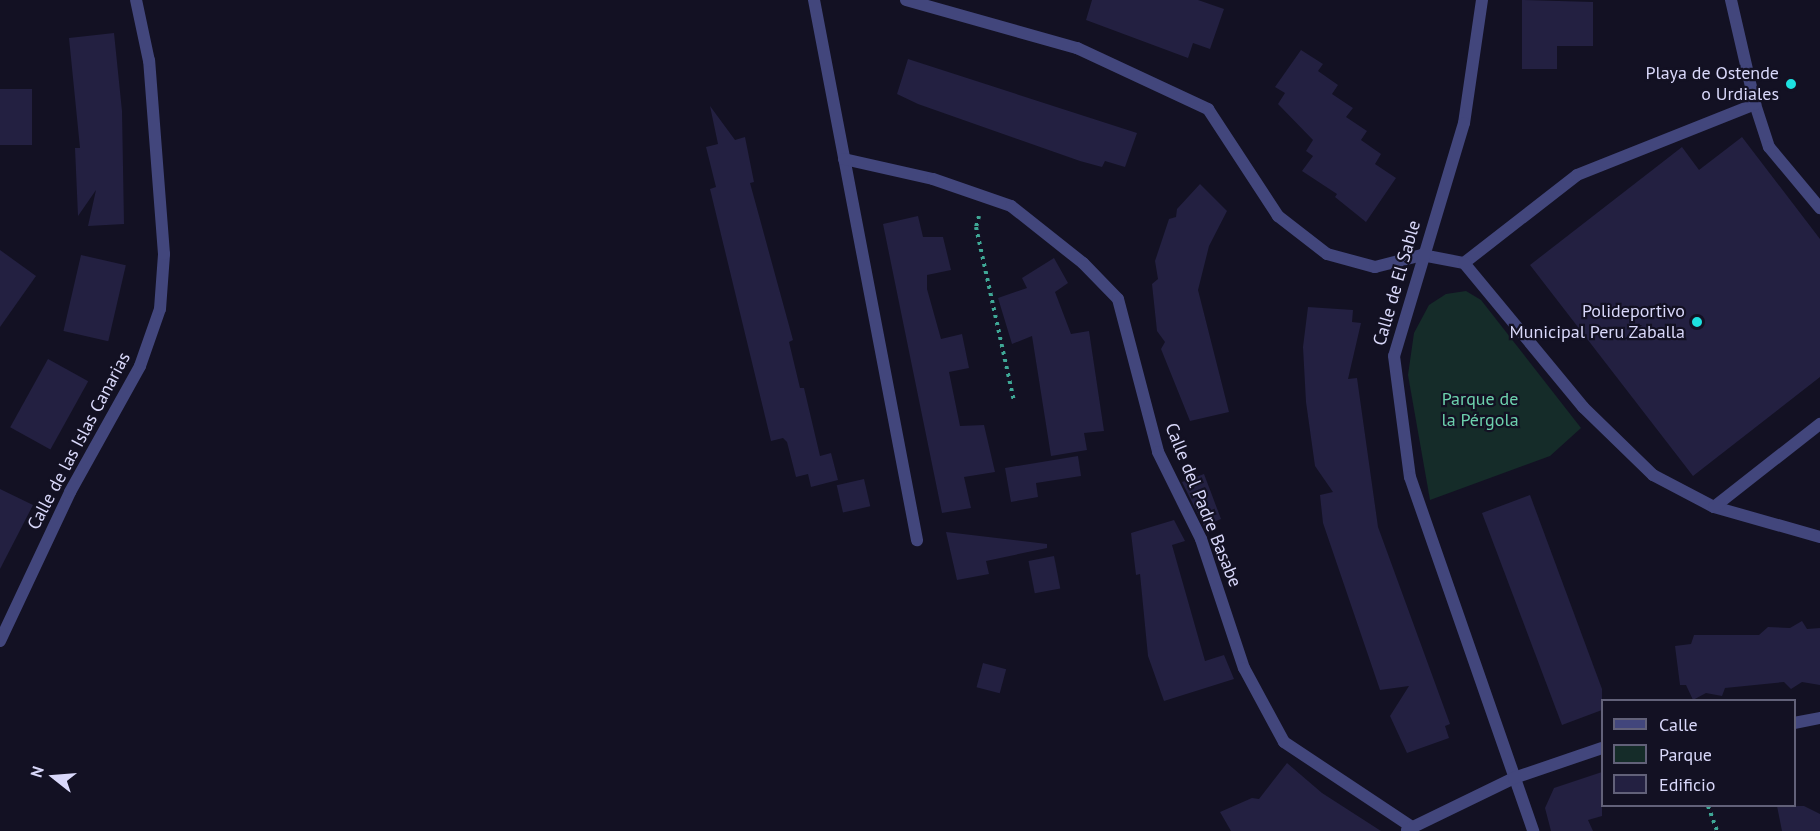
<!DOCTYPE html>
<html>
<head>
<meta charset="utf-8">
<style>
	body { margin:0 }
	#map { position:relative; width:1820px; height:831px; overflow:hidden; background:#131123; font-family:"PT Sans",sans-serif }
	div>[style] { position:absolute }
	[style*='--x'] { left:calc(var(--x)*1px); top:calc(var(--y)*1px); width:calc(var(--w)*1px); rotate:calc(var(--a)*1deg) }
	.green>* { inset:0; background:#152c29 }
	.building>* { inset:0; background:#232041; transform-origin:0 0 }
	.path>* { height:4px; margin-top:-2px; transform-origin:0; background:repeating-linear-gradient(90deg,#3fa896 0 3px,transparent 0 7.5px) }
	.pedestrian>* { height:12px; margin:-6px; padding:0 6px; transform-origin:6px; border-radius:6px; background:#42467c }
	.minor>* { height:12px; margin:-6px; padding:0 6px; transform-origin:6px; border-radius:6px; background:#42467c }
	.dots>* { width:16px; height:16px; translate:-50% -50%; box-sizing:border-box; border:3px solid #131123; border-radius:50% }
	span { translate:-50% -50%; white-space:nowrap; text-align:center; line-height:1.15; -webkit-text-stroke:4.5px #131123; paint-order:stroke }
	.poi-label { font-size:18px; color:#d9d8fa }
	.right { translate:-100% -50%; text-align:right }
	.street-label { font-size:18px; color:#d9d8fa }
	.park-label { font-size:18px; color:#6dd1ad }
	.legend { position:absolute; left:1601px; top:699px; width:195px; height:108px; box-sizing:border-box; background:#131123; border:2px solid #626179; margin:0; padding:8px 10px; list-style:none; font-size:18px; color:#d9d8fa }
	.legend li { display:flex; align-items:center; gap:12px; height:30px }
	.legend b { width:30px; border:2px solid #626179 }
	.north { position:absolute; left:24px; top:747px; width:60px; height:60px; -webkit-text-stroke:4px #131123; paint-order:stroke; rotate:287deg; font-size:16px; font-weight:700; line-height:24px; text-align:center; color:#d9d8fa }
	.north::after { content:''; display:block; margin:auto; width:21px; height:27px; background:#d9d8fa; clip-path:polygon(50% 0,100% 100%,50% 72%,0 100%) }
</style>
</head>
<body>
<div id="map">
	<div class="green">
		<i style="clip-path:polygon(1466px 291px,1481px 300px,1581px 428px,1550px 456px,1430px 500px,1408px 375px,1414px 333px,1429px 305px,1446px 294px)"></i>
	</div>
	<div class="building">
		<i style="clip-path:polygon(1092px 0,1198px 0,1224px 9px,1210px 49px,1193px 43px,1188px 58px,1086px 20px)"></i>
		<i style="clip-path:polygon(1522px 0,1593px 2px,1593px 46px,1557px 46px,1557px 69px,1522px 69px)"></i>
		<i style="clip-path:polygon(114px 33px,122px 111px,124px 224px,88px 226px,96px 190px,78px 216px,75px 148px,80px 148px,69px 38px)"></i>
		<i style="clip-path:polygon(1301px 50px,1323px 64px,1318px 71px,1338px 85px,1332px 94px,1353px 108px,1346px 117px,1367px 131px,1361px 140px,1381px 154px,1375px 164px,1396px 178px,1366px 222px,1335px 197px,1337px 194px,1302px 171px,1313px 156px,1306px 151px,1313px 140px,1278px 104px,1285px 93px,1275px 87px)"></i>
		<i style="clip-path:polygon(908px 59px,1137px 133px,1125px 167px,1105px 161px,1102px 167px,1080px 161px,918px 104px,897px 94px)"></i>
		<i style="left:0;top:89px;width:32px;height:56px"></i>
		<i style="clip-path:polygon(710px 106px,735px 140px,745px 137px,754px 182px,750px 183px,793px 340px,789px 342px,800px 388px,804px 388px,820px 456px,831px 453px,838px 480px,811px 487px,808px 474px,796px 477px,787px 442px,783px 438px,771px 441px,710px 189px,716px 187px,706px 147px,718px 144px)"></i>
		<i style="clip-path:polygon(1742px 137px,1820px 239px,1820px 377px,1693px 476px,1530px 265px,1682px 147px,1699px 170px)"></i>
		<i style="clip-path:polygon(1200px 184px,1227px 211px,1209px 246px,1198px 290px,1229px 412px,1190px 421px,1161px 349px,1165px 342px,1157px 331px,1152px 284px,1158px 279px,1155px 261px,1169px 219px,1176px 217px,1177px 209px)"></i>
		<i style="clip-path:polygon(918px 216px,923px 237px,943px 237px,951px 270px,927px 275px,927px 289px,941px 339px,962px 334px,969px 368px,949px 372px,960px 426px,984px 425px,995px 472px,964px 477px,971px 508px,942px 513px,883px 224px)"></i>
		<i style="clip-path:polygon(0 250px,36px 276px,0 327px)"></i>
		<i style="left:81px;top:255px;width:46px;height:78px;rotate:13deg"></i>
		<i style="clip-path:polygon(1054px 258px,1068px 283px,1055px 292px,1071px 334px,1089px 331px,1104px 431px,1084px 433px,1087px 450px,1051px 456px,1032px 336px,1012px 344px,998px 298px,1027px 288px,1022px 278px)"></i>
		<i style="clip-path:polygon(1308px 307px,1353px 310px,1352px 322px,1361px 323px,1348px 379px,1357px 378px,1378px 527px,1450px 724px,1445px 726px,1449px 738px,1407px 753px,1390px 716px,1409px 686px,1380px 690px,1323px 523px,1320px 495px,1333px 492px,1315px 466px,1306px 402px,1303px 347px)"></i>
		<i style="left:48px;top:359px;width:46px;height:78px;rotate:29deg"></i>
		<i style="clip-path:polygon(1078px 456px,1081px 476px,1036px 483px,1038px 497px,1011px 502px,1005px 468px)"></i>
		<i style="clip-path:polygon(1204px 474px,1221px 519px,1204px 526px,1182px 482px)"></i>
		<i style="left:864px;top:479px;width:28px;height:28px;rotate:77deg"></i>
		<i style="clip-path:polygon(0 489px,33px 505px,0 569px)"></i>
		<i style="clip-path:polygon(1530px 495px,1602px 689px,1602px 710px,1562px 725px,1482px 513px)"></i>
		<i style="clip-path:polygon(1174px 520px,1185px 541px,1172px 545px,1205px 661px,1224px 655px,1234px 679px,1164px 701px,1148px 656px,1140px 574px,1136px 575px,1131px 533px)"></i>
		<i style="clip-path:polygon(946px 532px,1047px 544px,1047px 548px,986px 561px,989px 574px,957px 580px)"></i>
		<i style="left:1054px;top:556px;width:33px;height:26px;rotate:79deg"></i>
		<i style="clip-path:polygon(1802px 621px,1807px 629px,1820px 628px,1820px 685px,1802px 682px,1791px 689px,1784px 682px,1725px 688px,1722px 696px,1706px 693px,1693px 700px,1686px 685px,1680px 685px,1675px 646px,1691px 644px,1694px 635px,1759px 635px,1768px 627px,1790px 628px)"></i>
		<i style="left:983px;top:663px;width:24px;height:25px;rotate:15deg"></i>
		<i style="clip-path:polygon(1287px 763px,1322px 793px,1381px 831px,1231px 831px,1220px 812px,1252px 798px,1259px 799px)"></i>
		<i style="clip-path:polygon(1602px 772px,1602px 816px,1588px 820px,1593px 831px,1551px 831px,1545px 808px,1554px 788px)"></i>
		<i style="clip-path:polygon(1777px 806px,1804px 806px,1820px 814px,1820px 831px,1782px 831px)"></i>
	</div>
	<div class="path">
		<i style="--x:979;--y:216;--w:11;--a:105"></i>
		<i style="--x:976;--y:227;--w:178;--a:77.7"></i>
		<i style="--x:1708;--y:806;--w:27;--a:70"></i>
	</div>
	<div class="pedestrian">
		<i style="--x:1755;--y:104;--w:45;--a:72"></i>
		<i style="--x:1769;--y:147;--w:80;--a:50.1"></i>
	</div>
	<div class="minor">
		<i style="--x:814;--y:0;--w:550;--a:79.2"></i>
		<i style="--x:906;--y:0;--w:178;--a:15.7"></i>
		<i style="--x:1077;--y:48;--w:145;--a:25"></i>
		<i style="--x:1208;--y:109;--w:128;--a:56.8"></i>
		<i style="--x:1278;--y:216;--w:62;--a:37.8"></i>
		<i style="--x:1327;--y:254;--w:50;--a:15.2"></i>
		<i style="--x:1375;--y:267;--w:49;--a:-14.3"></i>
		<i style="--x:1422;--y:255;--w:43;--a:10.8"></i>
		<i style="--x:1464;--y:263;--w:143;--a:-37.9"></i>
		<i style="--x:1577;--y:175;--w:192;--a:-21.7"></i>
		<i style="--x:1755;--y:104;--w:107;--a:-103"></i>
		<i style="--x:1482;--y:0;--w:124;--a:98.3"></i>
		<i style="--x:1464;--y:123;--w:243;--a:106.7"></i>
		<i style="--x:1394;--y:356;--w:122;--a:82.5"></i>
		<i style="--x:1410;--y:477;--w:375;--a:70.8"></i>
		<i style="--x:844;--y:159;--w:91;--a:12.7"></i>
		<i style="--x:933;--y:179;--w:83;--a:19.1"></i>
		<i style="--x:1011;--y:206;--w:92;--a:38.4"></i>
		<i style="--x:1083;--y:263;--w:50;--a:45.8"></i>
		<i style="--x:1118;--y:299;--w:158;--a:75.3"></i>
		<i style="--x:1158;--y:452;--w:97;--a:63.7"></i>
		<i style="--x:1201;--y:539;--w:136;--a:71.6"></i>
		<i style="--x:1244;--y:668;--w:84;--a:61.6"></i>
		<i style="--x:1284;--y:742;--w:154;--a:33.6"></i>
		<i style="--x:1464;--y:263;--w:187;--a:50.4"></i>
		<i style="--x:1583;--y:407;--w:98;--a:44.2"></i>
		<i style="--x:1653;--y:475;--w:69;--a:27.7"></i>
		<i style="--x:1714;--y:507;--w:110;--a:15.8"></i>
		<i style="--x:1714;--y:507;--w:135;--a:-38.1"></i>
		<i style="--x:0;--y:641;--w:165;--a:-64.8"></i>
		<i style="--x:70;--y:492;--w:144;--a:-60.9"></i>
		<i style="--x:140;--y:366;--w:60;--a:-70.7"></i>
		<i style="--x:160;--y:309;--w:55;--a:-85.8"></i>
		<i style="--x:164;--y:254;--w:194;--a:-94.4"></i>
		<i style="--x:149;--y:61;--w:62;--a:-102"></i>
		<i style="--x:1794;--y:723;--w:26;--a:-11"></i>
		<i style="--x:1407;--y:830;--w:119;--a:-25.9"></i>
		<i style="--x:1514;--y:778;--w:93;--a:-18.8"></i>
	</div>
	<div class="dots">
		<i style="left:1791px;top:84px;background:#1de1e0"></i>
		<i style="left:1697px;top:322px;background:#1de1e0"></i>
	</div>
	<div class="poi-label">
		<span class="right" style="left:1779px;top:84px">Playa de Ostende<br>o Urdiales</span>
		<span class="right" style="left:1685px;top:322px">Polideportivo<br>Municipal Peru Zaballa</span>
	</div>
	<div class="street-label">
		<span style="left:1397px;top:283px;rotate:-74deg">Calle de El Sable</span>
		<span style="left:79px;top:441px;rotate:-62deg">Calle de las Islas Canarias</span>
		<span style="left:1203px;top:505px;rotate:68deg">Calle del Padre Basabe</span>
	</div>
	<div class="park-label">
		<span style="left:1480px;top:410px">Parque de<br>la Pérgola</span>
	</div>
	<ul class="legend">
	<li><b style="height:8px;background:#42467c"></b>Calle</li>
	<li><b style="height:16px;background:#152c29"></b>Parque</li>
	<li><b style="height:16px;background:#232041"></b>Edificio</li>
	</ul>
	<div class="north">N</div>
</div>
</body>
</html>
